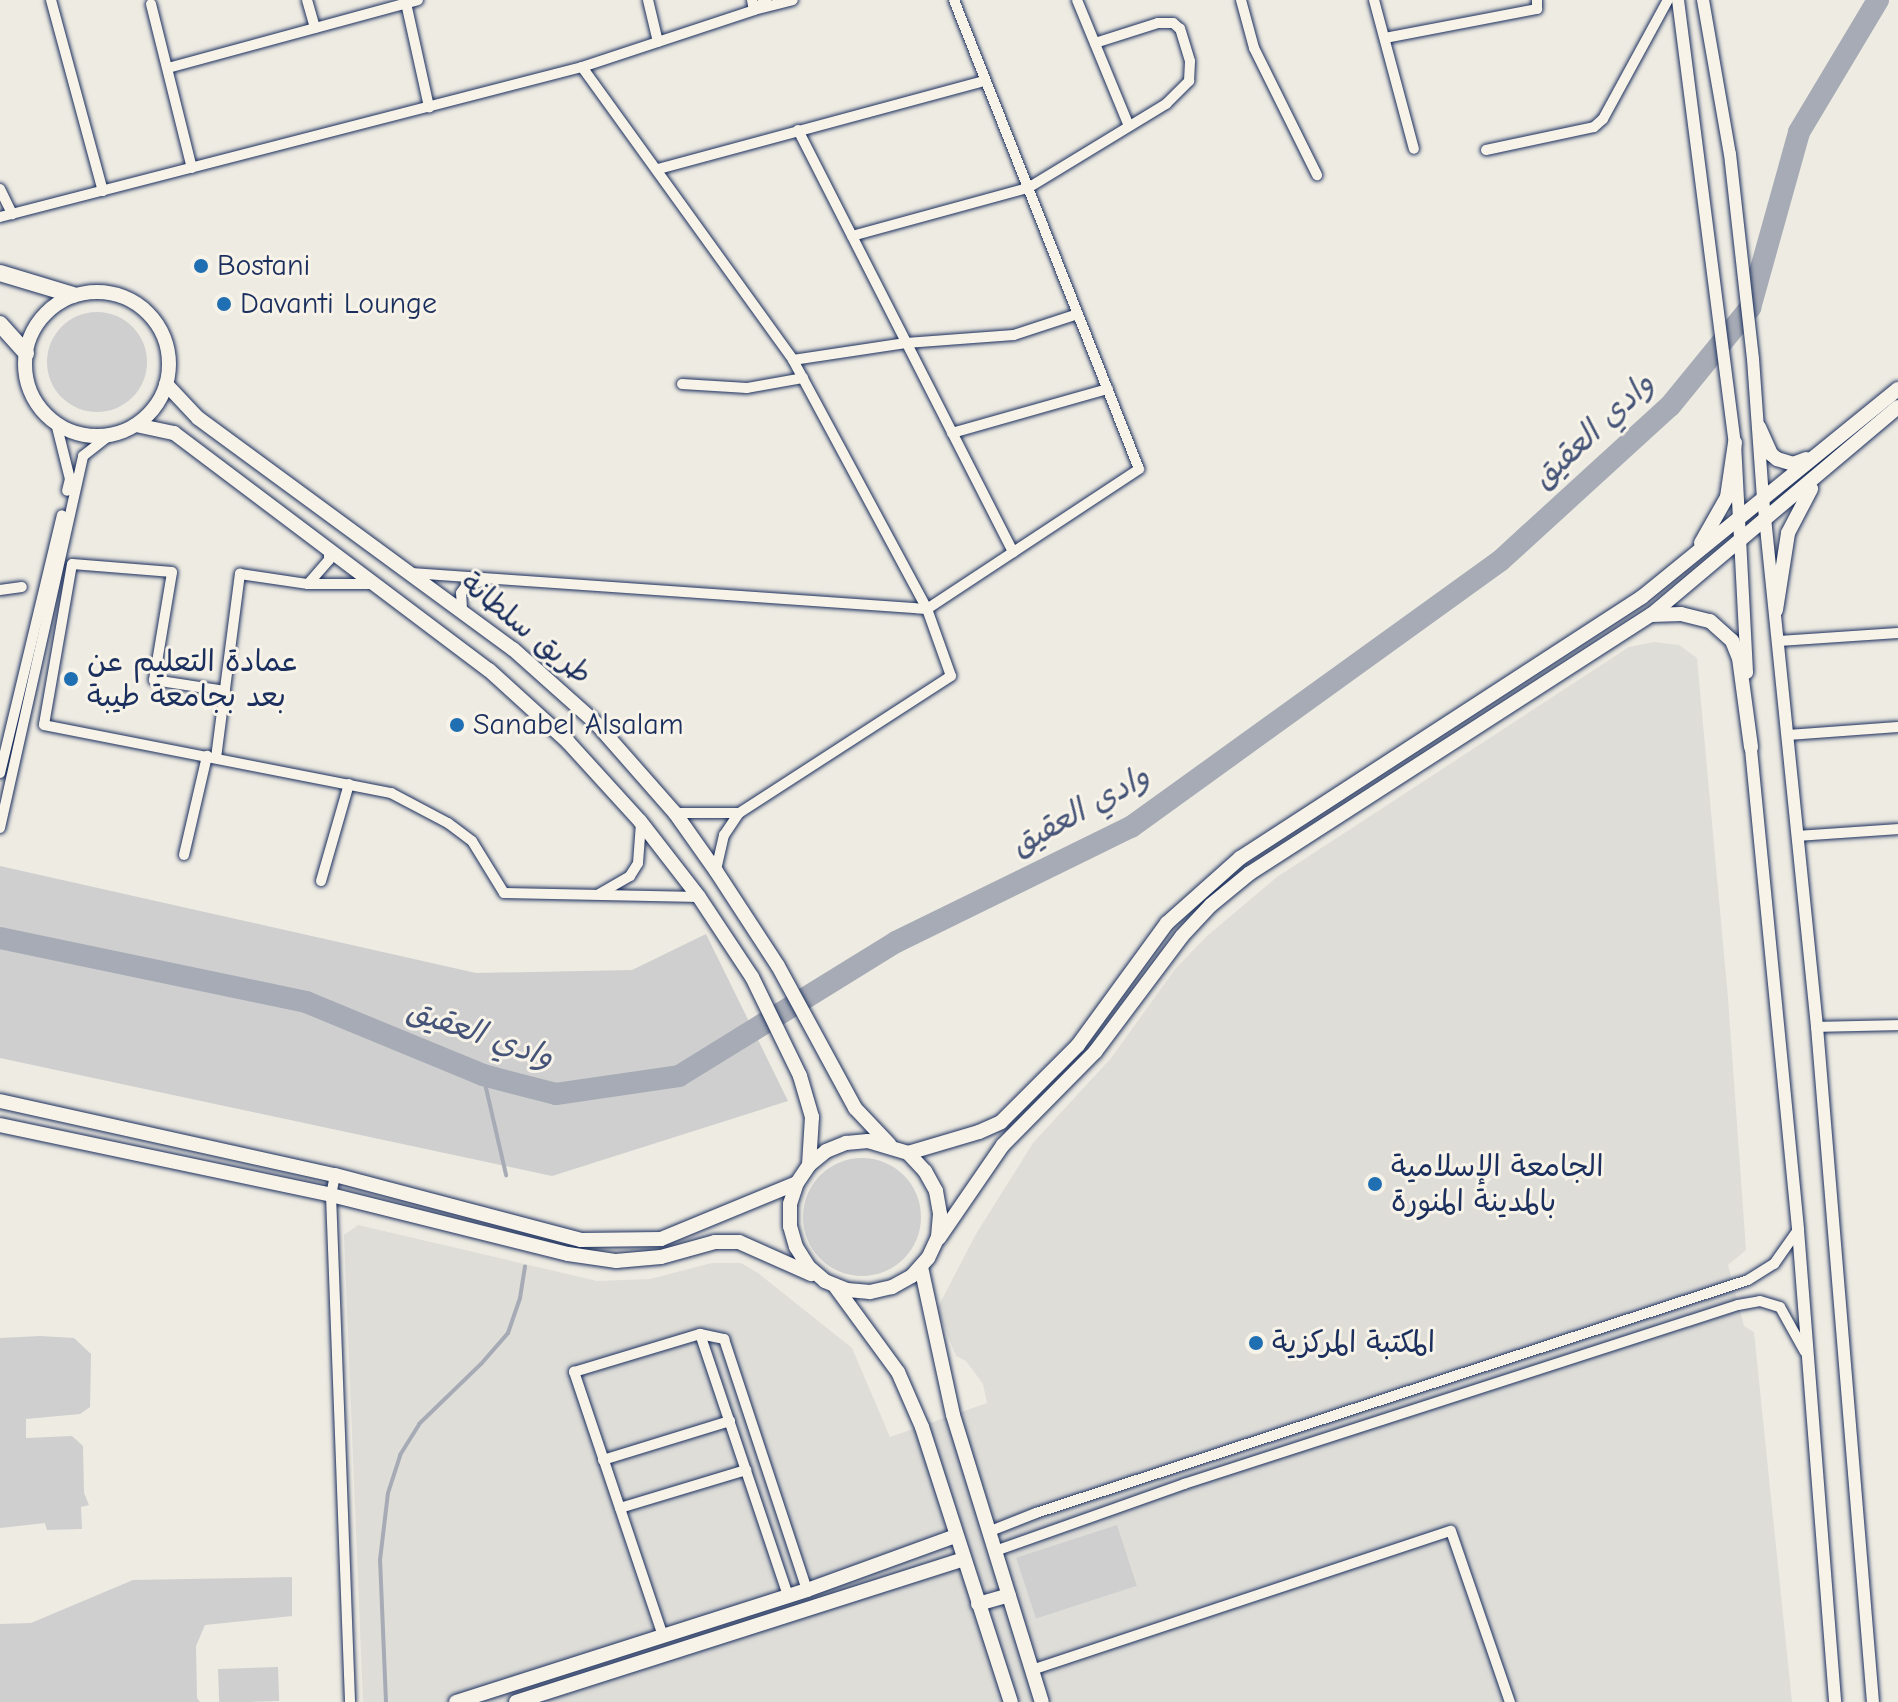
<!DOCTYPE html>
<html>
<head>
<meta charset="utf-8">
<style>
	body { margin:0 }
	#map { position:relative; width:1898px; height:1702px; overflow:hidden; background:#eeebe2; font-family:"Comic Neue","Playpen Sans Arabic",sans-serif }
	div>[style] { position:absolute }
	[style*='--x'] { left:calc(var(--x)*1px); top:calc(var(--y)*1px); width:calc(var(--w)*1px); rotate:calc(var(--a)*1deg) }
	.built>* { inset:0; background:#deddd8 }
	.green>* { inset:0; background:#cfcfcf; transform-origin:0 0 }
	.round { border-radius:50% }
	.stream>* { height:4px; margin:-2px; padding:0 2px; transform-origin:2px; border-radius:2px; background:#a6abb5 }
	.river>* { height:22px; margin:-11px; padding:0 11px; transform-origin:11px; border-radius:11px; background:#a6abb5 }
	.roads { filter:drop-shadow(0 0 2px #1b2f5e) drop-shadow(0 0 2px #1b2f5e) }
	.minor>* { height:10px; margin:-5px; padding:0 5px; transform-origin:5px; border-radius:5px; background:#f7f3e8 }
	.tertiary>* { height:12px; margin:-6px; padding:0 6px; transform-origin:6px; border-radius:6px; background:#f7f3e8 }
	.secondary>* { height:14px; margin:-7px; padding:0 7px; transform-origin:7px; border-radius:7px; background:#f7f3e8 }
	.secondary>.ring { margin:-7px; padding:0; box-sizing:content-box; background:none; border:14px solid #f7f3e8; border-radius:50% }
	.primary>* { height:16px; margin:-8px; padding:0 8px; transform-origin:8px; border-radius:8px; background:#f7f3e8 }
	.dots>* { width:22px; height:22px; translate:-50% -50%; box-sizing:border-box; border:4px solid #f7f3e8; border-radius:50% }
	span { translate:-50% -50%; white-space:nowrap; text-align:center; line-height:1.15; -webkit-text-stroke:6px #f7f3e8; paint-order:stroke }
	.poi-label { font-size:30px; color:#1b2f5e }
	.left { translate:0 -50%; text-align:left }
	.street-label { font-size:30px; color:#1b2f5e }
	.water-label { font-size:32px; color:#455478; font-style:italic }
</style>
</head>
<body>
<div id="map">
	<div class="built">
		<i style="clip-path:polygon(1654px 642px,1679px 645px,1697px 658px,1728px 998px,1746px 1250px,1728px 1265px,1744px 1326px,1754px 1332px,1792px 1702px,363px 1702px,344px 1235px,358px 1225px,597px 1281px,650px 1279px,712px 1263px,741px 1263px,758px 1273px,852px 1348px,890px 1437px,987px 1403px,983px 1384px,966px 1361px,956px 1356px,937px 1309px,976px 1234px,1033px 1143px,1111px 1058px,1176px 968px,1207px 936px,1277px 877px,1629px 647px)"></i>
	</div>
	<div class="green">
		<i class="round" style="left:47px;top:312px;width:100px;height:100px"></i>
		<i style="clip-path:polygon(0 866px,476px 973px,632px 970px,706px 934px,788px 1101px,552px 1176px,0 1058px)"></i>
		<i class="round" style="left:803px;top:1158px;width:118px;height:118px"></i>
		<i style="clip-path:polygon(40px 1336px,74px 1338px,91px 1354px,90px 1407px,80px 1414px,26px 1419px,26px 1438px,72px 1436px,83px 1446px,84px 1493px,89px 1505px,81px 1507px,82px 1529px,47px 1530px,45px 1523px,0 1528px,0 1338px)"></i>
		<i style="left:1117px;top:1525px;width:64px;height:106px;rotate:72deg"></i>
		<i style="clip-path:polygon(292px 1577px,292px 1616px,205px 1625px,196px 1646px,197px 1698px,200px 1702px,0 1702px,0 1624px,31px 1623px,133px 1580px)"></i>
		<i style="left:278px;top:1667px;width:34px;height:60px;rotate:88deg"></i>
	</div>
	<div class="stream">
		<i style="--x:483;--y:1075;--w:103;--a:77"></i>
		<i style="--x:386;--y:1702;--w:142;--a:-92.4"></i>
		<i style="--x:380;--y:1560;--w:67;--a:-83.2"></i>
		<i style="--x:388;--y:1493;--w:40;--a:-72"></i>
		<i style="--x:400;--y:1455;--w:36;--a:-58"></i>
		<i style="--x:419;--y:1424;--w:86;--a:-44.1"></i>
		<i style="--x:481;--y:1364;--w:41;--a:-48.9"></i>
		<i style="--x:508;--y:1333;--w:37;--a:-71"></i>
		<i style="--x:520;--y:1298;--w:32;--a:-81"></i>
	</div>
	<div class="river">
		<i style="--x:0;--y:938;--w:313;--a:11.8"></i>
		<i style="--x:306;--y:1002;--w:191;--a:22.4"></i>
		<i style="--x:483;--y:1075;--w:75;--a:14.6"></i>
		<i style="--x:556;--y:1094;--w:124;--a:-8.3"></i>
		<i style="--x:679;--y:1076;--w:255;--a:-31.7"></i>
		<i style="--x:896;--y:942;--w:262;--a:-26.1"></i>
		<i style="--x:1131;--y:827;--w:455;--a:-35.8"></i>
		<i style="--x:1500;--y:561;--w:230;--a:-42.4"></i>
		<i style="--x:1670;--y:406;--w:127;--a:-50.8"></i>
		<i style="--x:1750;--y:308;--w:183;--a:-74.4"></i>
		<i style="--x:1799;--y:132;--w:154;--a:-59.1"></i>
	</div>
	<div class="roads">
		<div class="minor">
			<i style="--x:51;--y:0;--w:198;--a:74.8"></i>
			<i style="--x:307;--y:0;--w:29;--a:74"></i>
			<i style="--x:648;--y:0;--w:43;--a:76.6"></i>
			<i style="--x:752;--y:0;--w:10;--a:79"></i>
			<i style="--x:754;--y:10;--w:40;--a:-14.4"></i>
			<i style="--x:1077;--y:0;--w:136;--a:67.6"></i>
			<i style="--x:1241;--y:0;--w:50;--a:74.8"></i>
			<i style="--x:1254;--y:48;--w:142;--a:63.6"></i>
			<i style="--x:1374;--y:0;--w:154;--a:75"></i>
			<i style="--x:406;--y:3;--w:107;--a:77.5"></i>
			<i style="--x:151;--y:4;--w:169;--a:76"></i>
			<i style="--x:1385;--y:38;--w:155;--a:-10.8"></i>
			<i style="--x:1537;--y:9;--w:9;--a:-90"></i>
			<i style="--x:582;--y:67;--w:361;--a:54.2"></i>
			<i style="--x:793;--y:360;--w:283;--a:61.7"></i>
			<i style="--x:927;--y:609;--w:71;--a:70.3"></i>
			<i style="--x:951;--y:676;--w:252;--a:147.1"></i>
			<i style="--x:739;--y:813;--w:27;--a:124"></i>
			<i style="--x:724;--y:835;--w:37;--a:103"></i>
			<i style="--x:168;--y:68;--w:259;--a:-15.2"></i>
			<i style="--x:798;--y:130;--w:474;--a:63"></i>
			<i style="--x:1486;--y:150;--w:110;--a:-12"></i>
			<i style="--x:1594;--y:127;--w:12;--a:-42"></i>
			<i style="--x:1603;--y:119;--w:136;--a:-61.4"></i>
			<i style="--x:658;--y:169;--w:339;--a:-15.1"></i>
			<i style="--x:0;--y:189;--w:28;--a:64"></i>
			<i style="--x:0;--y:217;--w:601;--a:-14.45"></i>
			<i style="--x:582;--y:67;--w:181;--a:-18.3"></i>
			<i style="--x:754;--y:10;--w:16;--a:-40"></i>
			<i style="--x:852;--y:236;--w:182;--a:-15.3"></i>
			<i style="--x:1028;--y:188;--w:162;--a:-31.3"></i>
			<i style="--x:1166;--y:104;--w:33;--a:-45"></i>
			<i style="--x:1189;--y:81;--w:20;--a:-87"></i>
			<i style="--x:1190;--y:61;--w:34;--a:-107"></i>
			<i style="--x:1180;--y:29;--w:9;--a:-139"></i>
			<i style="--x:1173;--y:23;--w:15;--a:180"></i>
			<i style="--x:1158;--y:23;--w:66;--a:162.4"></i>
			<i style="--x:793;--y:360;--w:114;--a:-8.6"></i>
			<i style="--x:906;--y:343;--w:108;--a:-4.2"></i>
			<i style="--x:1014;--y:335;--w:67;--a:-18.2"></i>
			<i style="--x:682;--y:384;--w:65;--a:3.5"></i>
			<i style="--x:747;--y:388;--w:57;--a:-10.1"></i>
			<i style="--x:56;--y:423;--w:58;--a:76"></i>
			<i style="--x:70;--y:479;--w:12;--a:104"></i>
			<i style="--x:952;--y:433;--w:162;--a:-15.8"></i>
			<i style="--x:411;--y:573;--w:517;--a:3.99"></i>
			<i style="--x:927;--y:609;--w:254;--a:-33.4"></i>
			<i style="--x:1139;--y:469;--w:504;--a:-111.53"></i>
			<i style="--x:308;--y:584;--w:32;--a:-49"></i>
			<i style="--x:329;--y:560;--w:12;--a:-90"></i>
			<i style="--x:0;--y:590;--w:22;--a:-8"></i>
			<i style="--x:462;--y:610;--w:17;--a:-93"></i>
			<i style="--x:461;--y:593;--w:9;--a:-54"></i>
			<i style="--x:466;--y:586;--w:17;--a:-17"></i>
			<i style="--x:1779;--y:641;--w:119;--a:-3.8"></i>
			<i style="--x:225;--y:691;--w:72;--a:-171.2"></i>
			<i style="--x:154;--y:680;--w:109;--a:-80.5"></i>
			<i style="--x:172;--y:572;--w:100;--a:-175.4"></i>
			<i style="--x:72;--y:564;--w:163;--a:99.9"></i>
			<i style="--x:44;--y:725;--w:354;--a:11.1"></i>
			<i style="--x:391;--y:793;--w:64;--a:27.8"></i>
			<i style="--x:448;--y:823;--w:30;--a:37"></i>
			<i style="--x:472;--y:841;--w:61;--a:58.4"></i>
			<i style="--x:504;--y:893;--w:195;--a:1.2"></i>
			<i style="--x:1788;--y:735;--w:110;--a:-4.2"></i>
			<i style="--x:216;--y:758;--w:186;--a:-82.6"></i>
			<i style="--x:240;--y:574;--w:69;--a:8.4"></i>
			<i style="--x:308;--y:584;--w:64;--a:0"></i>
			<i style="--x:0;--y:773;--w:265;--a:-76.5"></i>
			<i style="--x:675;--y:813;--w:64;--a:0"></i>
			<i style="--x:0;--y:828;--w:381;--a:-77.4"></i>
			<i style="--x:83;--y:456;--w:34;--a:-38"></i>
			<i style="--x:1798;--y:836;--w:100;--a:-4"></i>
			<i style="--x:184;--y:855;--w:102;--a:-76.9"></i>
			<i style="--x:321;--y:881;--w:101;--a:-73.9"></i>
			<i style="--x:599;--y:894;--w:36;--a:-30"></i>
			<i style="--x:630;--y:876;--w:15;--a:-58"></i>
			<i style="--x:638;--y:863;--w:40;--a:-85.7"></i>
			<i style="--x:1817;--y:1027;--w:81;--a:-1.4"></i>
			<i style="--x:335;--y:1175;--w:20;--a:101"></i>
			<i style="--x:331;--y:1195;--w:507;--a:87.85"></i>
			<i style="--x:700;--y:1334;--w:25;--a:12"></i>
			<i style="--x:724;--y:1339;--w:264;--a:71.7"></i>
			<i style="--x:603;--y:1460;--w:133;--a:-17.1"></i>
			<i style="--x:620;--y:1508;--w:132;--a:-16.8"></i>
			<i style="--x:988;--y:1532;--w:52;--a:-21.6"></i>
			<i style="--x:1036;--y:1513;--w:749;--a:-18.12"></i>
			<i style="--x:1748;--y:1280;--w:31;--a:-32"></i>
			<i style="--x:1774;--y:1264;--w:42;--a:-54.8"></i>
			<i style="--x:995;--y:1551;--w:201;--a:-19.5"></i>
			<i style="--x:1184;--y:1484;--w:582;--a:-17.91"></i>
			<i style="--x:1738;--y:1305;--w:22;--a:-10"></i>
			<i style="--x:1760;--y:1301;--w:21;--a:17"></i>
			<i style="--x:1780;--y:1307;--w:51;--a:60.9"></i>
			<i style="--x:663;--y:1636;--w:279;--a:-108.6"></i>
			<i style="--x:574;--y:1372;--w:132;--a:-16.8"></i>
			<i style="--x:700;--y:1334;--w:276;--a:71.4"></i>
			<i style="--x:1032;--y:1670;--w:441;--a:-18.4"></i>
			<i style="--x:1451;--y:1531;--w:181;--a:71"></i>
		</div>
		<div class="tertiary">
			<i style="--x:1678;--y:0;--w:447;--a:82.7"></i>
			<i style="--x:1735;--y:443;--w:230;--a:87"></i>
			<i style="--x:1703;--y:0;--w:156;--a:80.1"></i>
			<i style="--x:1730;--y:154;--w:206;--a:83.6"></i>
			<i style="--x:1753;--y:359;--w:139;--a:85.9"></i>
			<i style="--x:1763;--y:498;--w:532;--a:84.17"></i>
			<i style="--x:1817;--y:1027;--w:677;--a:85.26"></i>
			<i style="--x:1750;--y:739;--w:493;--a:84.4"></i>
			<i style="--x:1798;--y:1230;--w:473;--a:85.5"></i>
		</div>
		<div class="secondary">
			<i class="ring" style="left:25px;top:292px;width:130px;height:130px"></i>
			<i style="--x:166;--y:384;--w:47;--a:46.7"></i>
			<i style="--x:198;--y:418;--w:391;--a:36.3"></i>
			<i style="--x:513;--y:649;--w:110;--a:41.7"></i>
			<i style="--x:595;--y:722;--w:121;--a:48.7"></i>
			<i style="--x:675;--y:813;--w:71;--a:54.7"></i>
			<i style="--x:716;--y:871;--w:113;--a:56.9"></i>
			<i style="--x:778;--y:966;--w:162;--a:61.5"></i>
			<i style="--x:855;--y:1108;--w:50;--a:46.6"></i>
			<i style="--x:136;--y:425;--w:39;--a:12"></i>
			<i style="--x:174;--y:433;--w:394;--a:37"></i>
			<i style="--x:489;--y:670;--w:107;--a:42.3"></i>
			<i style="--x:568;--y:742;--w:107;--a:47.7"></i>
			<i style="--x:640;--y:821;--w:96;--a:52.2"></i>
			<i style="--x:699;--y:897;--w:96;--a:56.5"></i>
			<i style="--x:752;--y:977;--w:110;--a:64.1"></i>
			<i style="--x:800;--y:1076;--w:43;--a:73.7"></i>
			<i style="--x:812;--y:1117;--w:48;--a:93.6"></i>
			<i style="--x:1759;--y:427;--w:30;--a:66"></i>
			<i style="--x:1771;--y:454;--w:8;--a:40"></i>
			<i style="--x:1777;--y:459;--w:17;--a:17"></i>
			<i style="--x:1793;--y:464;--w:14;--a:-21"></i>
			<i style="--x:1701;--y:543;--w:53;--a:-60.5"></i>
			<i style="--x:1727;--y:497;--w:55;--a:-81.6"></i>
			<i style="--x:1776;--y:610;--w:78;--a:-81.1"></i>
			<i style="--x:1788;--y:533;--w:50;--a:-62.4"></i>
			<i style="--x:1651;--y:615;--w:30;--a:-2"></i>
			<i style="--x:1681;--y:614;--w:30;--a:14"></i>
			<i style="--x:1710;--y:621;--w:30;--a:42"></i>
			<i style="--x:1732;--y:641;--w:18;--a:68"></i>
			<i style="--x:1739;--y:658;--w:90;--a:82.3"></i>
			<i style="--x:0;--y:1101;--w:343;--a:12.5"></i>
			<i style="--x:335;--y:1175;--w:254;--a:14.8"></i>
			<i style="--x:581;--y:1240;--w:80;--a:-0.7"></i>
			<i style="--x:661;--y:1239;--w:147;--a:-22.4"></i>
			<i style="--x:0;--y:1125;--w:338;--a:11.9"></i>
			<i style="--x:331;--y:1195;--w:244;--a:14"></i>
			<i style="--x:568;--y:1254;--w:49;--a:8.3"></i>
			<i style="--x:616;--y:1261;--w:45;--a:-5.1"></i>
			<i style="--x:661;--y:1257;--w:56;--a:-15.5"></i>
			<i style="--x:715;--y:1242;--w:24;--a:0"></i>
			<i style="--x:739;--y:1242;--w:79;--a:24"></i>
			<i style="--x:908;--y:1153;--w:25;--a:47"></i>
			<i style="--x:925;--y:1171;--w:23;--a:61"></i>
			<i style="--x:936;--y:1191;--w:23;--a:80"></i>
			<i style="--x:940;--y:1214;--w:23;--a:95"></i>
			<i style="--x:938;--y:1237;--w:23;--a:115"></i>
			<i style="--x:928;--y:1258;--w:24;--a:132"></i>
			<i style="--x:912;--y:1276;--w:23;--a:151"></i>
			<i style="--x:892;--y:1287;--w:23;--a:167"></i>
			<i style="--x:870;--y:1292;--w:23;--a:-175"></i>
			<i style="--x:847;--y:1290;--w:24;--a:-158"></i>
			<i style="--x:825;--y:1281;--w:23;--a:-139"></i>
			<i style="--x:808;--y:1266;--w:22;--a:-122"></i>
			<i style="--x:796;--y:1247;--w:22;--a:-106"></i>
			<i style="--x:790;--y:1226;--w:22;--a:-90"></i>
			<i style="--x:790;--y:1204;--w:22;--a:-72"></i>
			<i style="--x:797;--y:1183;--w:22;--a:-56"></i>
			<i style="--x:809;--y:1165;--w:22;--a:-39"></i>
			<i style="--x:826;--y:1151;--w:22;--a:-22"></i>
			<i style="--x:846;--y:1143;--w:22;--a:-5"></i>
			<i style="--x:868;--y:1141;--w:42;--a:16.7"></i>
			<i style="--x:908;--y:1153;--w:74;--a:-16.5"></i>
			<i style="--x:979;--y:1132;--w:24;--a:-24"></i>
			<i style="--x:1001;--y:1122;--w:109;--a:-45"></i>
			<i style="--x:1078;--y:1045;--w:151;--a:-53.9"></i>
			<i style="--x:1167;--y:923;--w:98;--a:-41.7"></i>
			<i style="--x:1240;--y:858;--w:479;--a:-33"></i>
			<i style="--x:1642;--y:597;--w:330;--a:-39.1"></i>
			<i style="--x:939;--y:1238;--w:113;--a:-55.5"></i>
			<i style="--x:1003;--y:1145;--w:131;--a:-45.3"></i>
			<i style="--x:1095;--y:1052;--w:145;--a:-53.1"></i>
			<i style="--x:1182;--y:936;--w:42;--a:-46.9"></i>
			<i style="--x:1211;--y:905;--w:50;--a:-39.4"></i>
			<i style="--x:1250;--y:873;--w:477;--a:-32.8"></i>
			<i style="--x:1651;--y:615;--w:323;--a:-40.1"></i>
			<i style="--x:921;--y:1267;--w:151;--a:77.8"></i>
			<i style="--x:953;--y:1415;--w:300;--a:72.8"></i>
			<i style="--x:835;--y:1286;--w:107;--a:53.8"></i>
			<i style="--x:898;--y:1372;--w:60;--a:66.4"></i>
			<i style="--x:922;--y:1427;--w:289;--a:72.1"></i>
			<i style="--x:978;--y:1604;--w:32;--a:-16"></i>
			<i style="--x:456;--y:1702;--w:368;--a:-17.7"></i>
			<i style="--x:807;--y:1590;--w:158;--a:-20"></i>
			<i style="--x:516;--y:1702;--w:468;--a:-17.7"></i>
		</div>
		<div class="primary">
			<i style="--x:0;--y:273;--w:76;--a:16.8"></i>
			<i style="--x:0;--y:324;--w:39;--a:48"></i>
		</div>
	</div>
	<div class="dots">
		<i style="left:201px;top:266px;background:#1f6fb2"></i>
		<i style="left:224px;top:304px;background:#1f6fb2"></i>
		<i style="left:71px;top:679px;background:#1f6fb2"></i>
		<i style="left:457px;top:725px;background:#1f6fb2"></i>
		<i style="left:1375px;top:1184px;background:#1f6fb2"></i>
		<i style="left:1256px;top:1343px;background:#1f6fb2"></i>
	</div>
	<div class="poi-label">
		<span class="left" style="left:217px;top:266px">Bostani</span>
		<span class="left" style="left:240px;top:304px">Davanti Lounge</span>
		<span class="left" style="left:87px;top:679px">عمادة التعليم عن<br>بعد بجامعة طيبة</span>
		<span class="left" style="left:473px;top:725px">Sanabel Alsalam</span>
		<span class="left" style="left:1391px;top:1184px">الجامعة الإسلامية<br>بالمدينة المنورة</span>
		<span class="left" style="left:1272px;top:1343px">المكتبة المركزية</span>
	</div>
	<div class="street-label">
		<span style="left:526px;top:629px;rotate:39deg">طريق سلطانة</span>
	</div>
	<div class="water-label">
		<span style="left:1593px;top:431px;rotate:-43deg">وادي العقيق</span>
		<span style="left:1080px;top:811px;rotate:-29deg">وادي العقيق</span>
		<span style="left:480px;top:1034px;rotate:19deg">وادي العقيق</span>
	</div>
</div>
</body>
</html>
